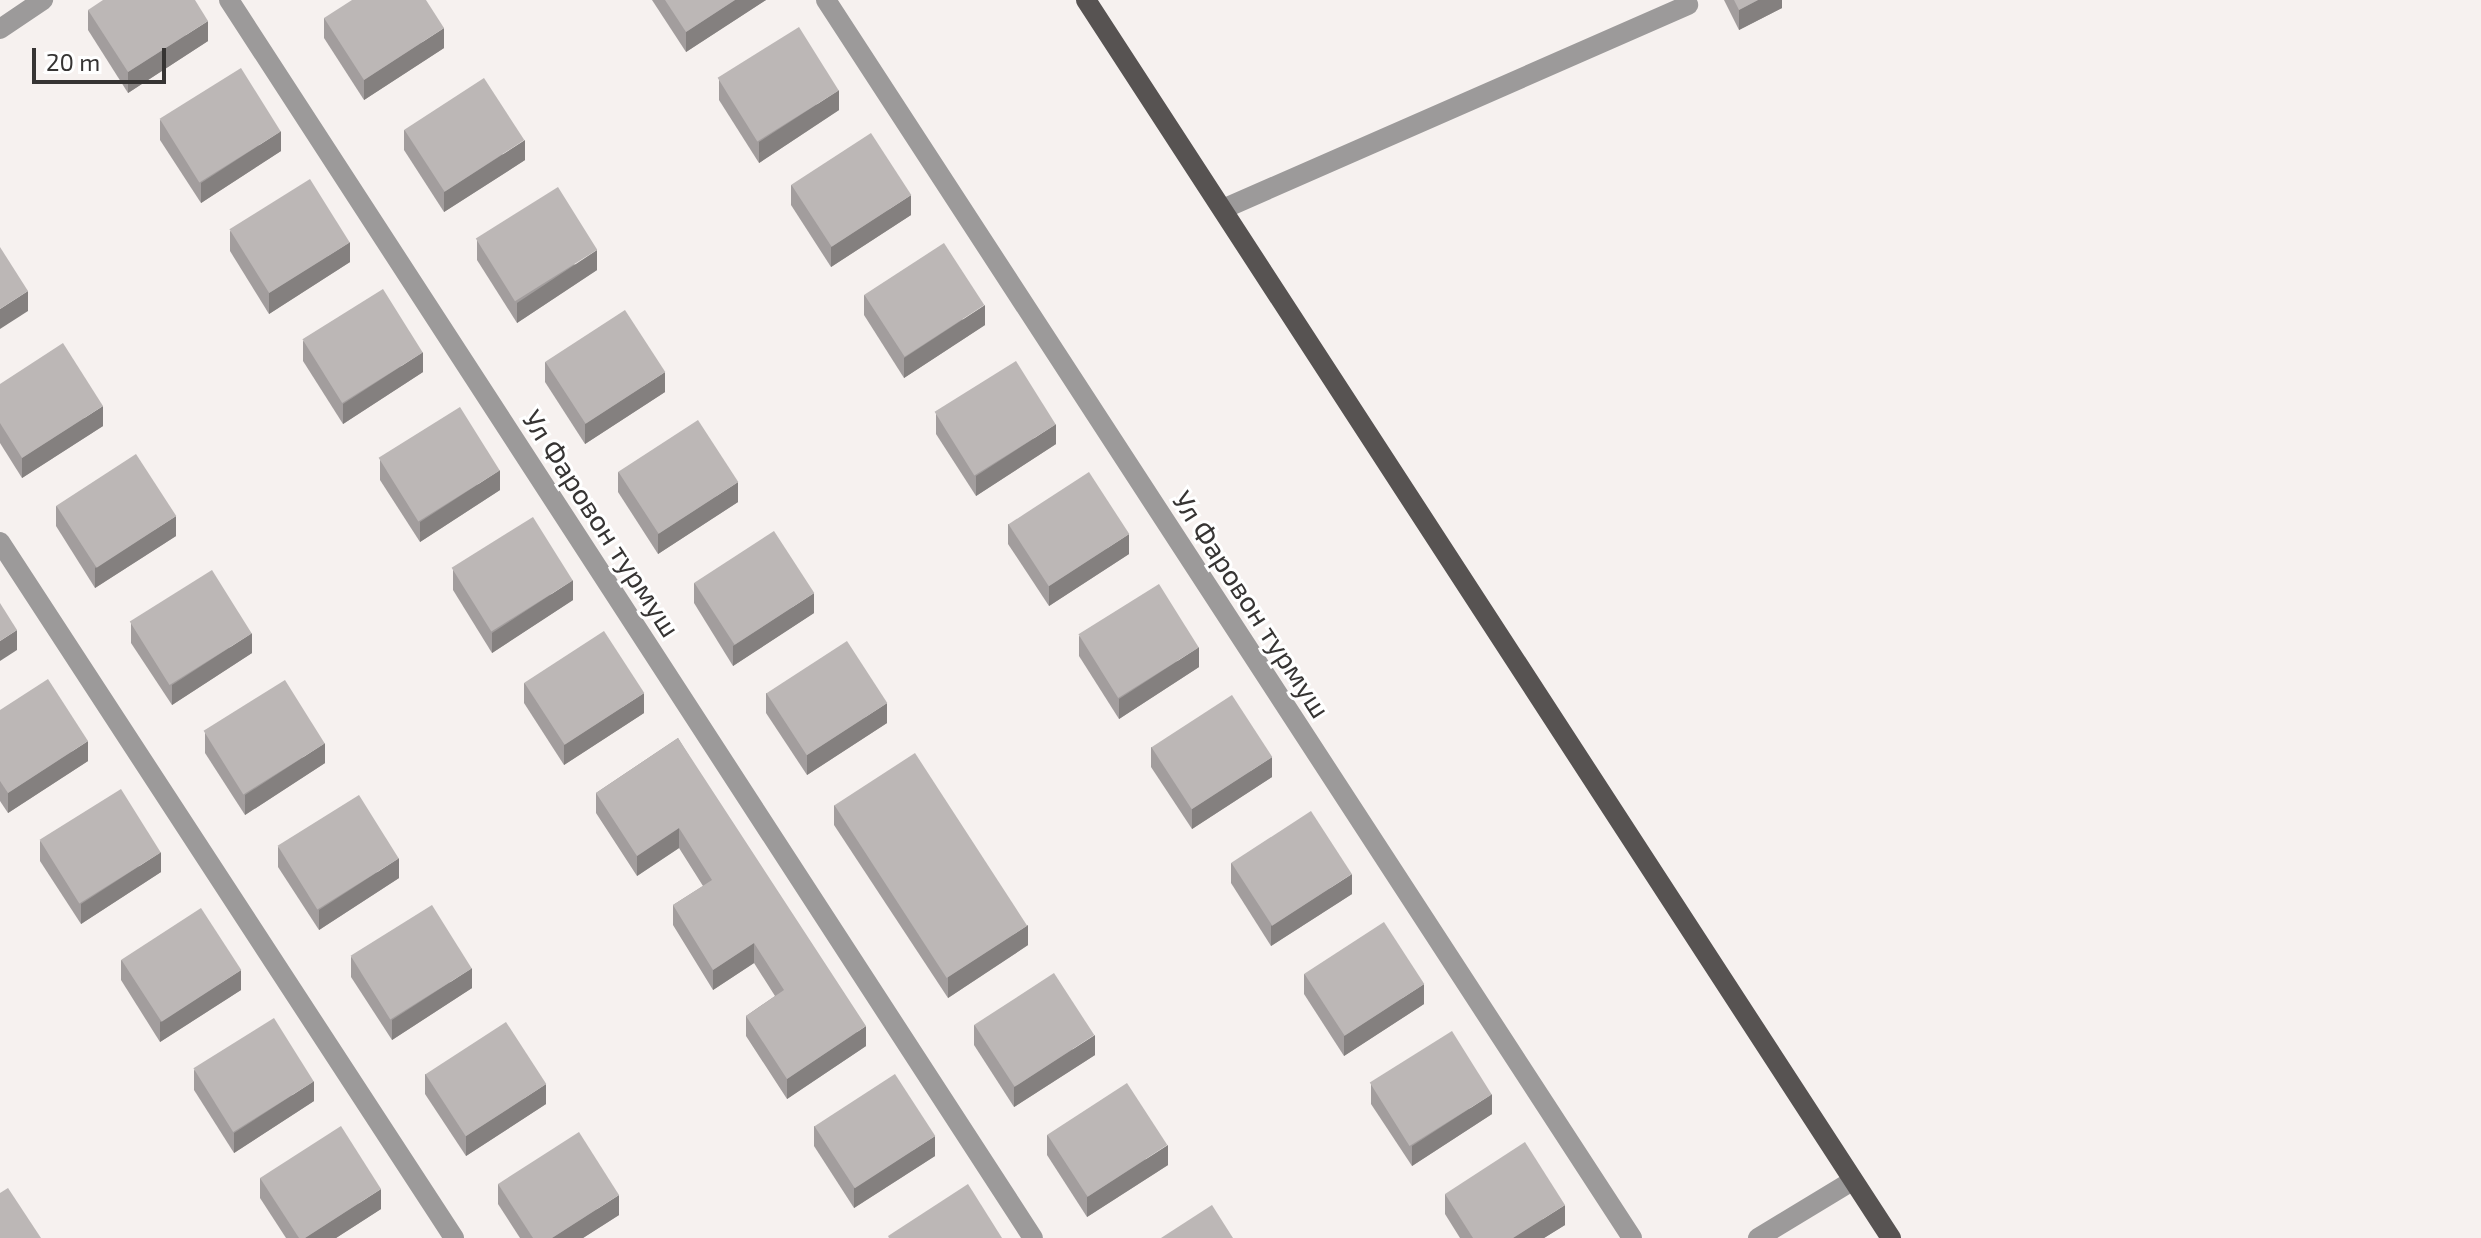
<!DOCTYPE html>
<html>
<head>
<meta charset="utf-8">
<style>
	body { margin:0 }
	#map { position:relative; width:2481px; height:1238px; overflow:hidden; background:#f6f1ef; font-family:"Exo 2",sans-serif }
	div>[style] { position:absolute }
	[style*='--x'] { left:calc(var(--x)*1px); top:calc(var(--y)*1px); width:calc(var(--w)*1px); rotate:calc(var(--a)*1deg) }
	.minor>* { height:20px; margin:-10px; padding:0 10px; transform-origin:10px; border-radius:10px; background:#9c9a9a }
	.major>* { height:20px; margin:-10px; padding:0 10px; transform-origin:10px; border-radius:10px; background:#575352 }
	.wall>* { inset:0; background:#a29d9d }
	.shaded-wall>* { inset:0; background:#84807f }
	.building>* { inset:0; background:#bcb7b6; transform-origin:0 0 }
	span { translate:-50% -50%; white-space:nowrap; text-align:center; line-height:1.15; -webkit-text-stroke:6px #fff; paint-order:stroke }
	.street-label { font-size:28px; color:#363433 }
	.scale { position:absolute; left:32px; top:48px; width:134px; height:36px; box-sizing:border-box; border:4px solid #363433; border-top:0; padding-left:10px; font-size:24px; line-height:28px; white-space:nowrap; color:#363433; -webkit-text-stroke:6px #fff; paint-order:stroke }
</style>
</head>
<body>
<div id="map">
	<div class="minor">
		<i style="--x:229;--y:0;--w:1476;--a:57"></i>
		<i style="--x:826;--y:0;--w:1477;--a:56.93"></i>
		<i style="--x:0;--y:29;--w:52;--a:-34"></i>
		<i style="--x:1223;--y:209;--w:508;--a:-23.69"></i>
		<i style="--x:0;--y:542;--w:831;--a:56.88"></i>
		<i style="--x:1758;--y:1238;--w:110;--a:-31.2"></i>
	</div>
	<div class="major">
		<i style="--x:1086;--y:0;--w:1477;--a:56.97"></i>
	</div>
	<div class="wall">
		<i style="clip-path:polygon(652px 0,766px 0,686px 52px)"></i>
		<i style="clip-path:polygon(1724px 0,1782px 0,1782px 8px,1739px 30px)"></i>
		<i style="clip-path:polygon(88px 10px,208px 41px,128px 93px,88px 30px)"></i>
		<i style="clip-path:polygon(324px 18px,444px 48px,364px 100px,324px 38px)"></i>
		<i style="clip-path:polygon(719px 80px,839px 110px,759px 163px,719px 100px)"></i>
		<i style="clip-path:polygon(160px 120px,281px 151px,201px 203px,160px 140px)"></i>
		<i style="clip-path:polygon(404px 130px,525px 160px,444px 212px,404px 150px)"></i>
		<i style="clip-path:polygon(791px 185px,911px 215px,831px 267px,791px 205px)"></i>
		<i style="clip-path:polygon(230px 231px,350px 262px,269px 314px,230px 251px)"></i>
		<i style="clip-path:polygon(477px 240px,597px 270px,517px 323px,477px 260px)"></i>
		<i style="clip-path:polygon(864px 295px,985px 325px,904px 378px,864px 315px)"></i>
		<i style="clip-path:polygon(303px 341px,423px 372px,343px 424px,303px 361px)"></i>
		<i style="clip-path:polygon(545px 362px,665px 392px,585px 444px,545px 382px)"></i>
		<i style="clip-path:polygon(0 384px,103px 426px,22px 478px,0 443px)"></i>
		<i style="clip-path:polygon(936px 414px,1056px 444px,976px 496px,936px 434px)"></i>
		<i style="clip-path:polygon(380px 460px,500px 490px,420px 542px,380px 480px)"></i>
		<i style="clip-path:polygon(618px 472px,738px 502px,658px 554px,618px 492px)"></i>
		<i style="clip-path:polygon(56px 506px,176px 536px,95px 588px,56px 526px)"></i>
		<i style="clip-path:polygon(1008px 524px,1129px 554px,1049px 606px,1008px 544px)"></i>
		<i style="clip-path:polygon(453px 570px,573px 600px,492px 653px,453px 590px)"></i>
		<i style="clip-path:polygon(694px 583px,814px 613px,733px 666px,694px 603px)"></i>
		<i style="clip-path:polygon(131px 623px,252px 653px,172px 705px,131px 643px)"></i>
		<i style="clip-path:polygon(1079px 636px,1199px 667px,1119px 719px,1079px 656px)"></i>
		<i style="clip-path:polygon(524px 683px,644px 713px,564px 765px,524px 703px)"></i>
		<i style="clip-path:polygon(766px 693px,887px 723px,807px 775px,766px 713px)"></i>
		<i style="clip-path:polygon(0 710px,88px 761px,8px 813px,0 801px)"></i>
		<i style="clip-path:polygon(205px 733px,325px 763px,245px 815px,205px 753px)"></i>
		<i style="clip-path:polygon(678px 738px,866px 1046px,787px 1099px,746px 1036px,746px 1016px,775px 996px,754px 963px,713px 990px,673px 925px,673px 905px,703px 886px,679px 848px,637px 876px,596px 813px,596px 793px)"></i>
		<i style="clip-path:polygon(1151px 747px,1272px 777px,1192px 829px,1151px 767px)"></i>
		<i style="clip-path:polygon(834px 805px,1028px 945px,948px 998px,834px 825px)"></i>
		<i style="clip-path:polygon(40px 841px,161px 872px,81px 924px,40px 861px)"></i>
		<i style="clip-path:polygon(278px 847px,399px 878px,319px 930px,278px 867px)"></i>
		<i style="clip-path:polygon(1231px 863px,1352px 894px,1271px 946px,1231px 883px)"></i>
		<i style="clip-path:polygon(351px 957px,472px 988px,392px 1040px,351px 977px)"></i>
		<i style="clip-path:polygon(121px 960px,241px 990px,160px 1042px,121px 980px)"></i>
		<i style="clip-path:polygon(1304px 974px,1424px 1004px,1344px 1056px,1304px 994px)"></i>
		<i style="clip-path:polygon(974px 1025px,1095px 1055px,1014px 1107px,974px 1045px)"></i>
		<i style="clip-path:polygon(194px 1070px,314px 1101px,234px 1153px,194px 1090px)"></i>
		<i style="clip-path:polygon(425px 1074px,546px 1104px,466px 1156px,425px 1094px)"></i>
		<i style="clip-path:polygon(1371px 1084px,1492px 1114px,1412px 1166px,1371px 1104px)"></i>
		<i style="clip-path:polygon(814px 1126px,935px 1156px,854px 1208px,814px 1146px)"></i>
		<i style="clip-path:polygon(1047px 1135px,1168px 1165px,1087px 1217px,1047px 1155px)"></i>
		<i style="clip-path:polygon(260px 1178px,381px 1209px,336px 1238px,286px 1238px,260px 1198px)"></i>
		<i style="clip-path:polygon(498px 1184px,619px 1215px,583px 1238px,520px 1238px,498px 1204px)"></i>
		<i style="clip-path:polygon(1445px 1194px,1565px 1225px,1544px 1238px,1460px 1238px,1445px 1214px)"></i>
	</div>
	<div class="shaded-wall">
		<i style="clip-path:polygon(735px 0,766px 0,686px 52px,686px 32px)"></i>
		<i style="clip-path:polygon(1758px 0,1782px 0,1782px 8px,1739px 30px,1739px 10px)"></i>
		<i style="clip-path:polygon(208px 21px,208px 41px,128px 93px,128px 72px)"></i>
		<i style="clip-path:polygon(444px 28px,444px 48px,364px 100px,364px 80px)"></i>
		<i style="clip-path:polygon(839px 90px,839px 110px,759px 163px,759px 142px)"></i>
		<i style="clip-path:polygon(281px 131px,281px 151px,201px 203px,201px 183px)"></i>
		<i style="clip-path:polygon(525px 140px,525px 160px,444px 212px,444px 192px)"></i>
		<i style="clip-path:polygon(911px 195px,911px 215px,831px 267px,831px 247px)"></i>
		<i style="clip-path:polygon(350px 242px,350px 262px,269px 314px,269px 293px)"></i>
		<i style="clip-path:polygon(597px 250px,597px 270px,517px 323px,517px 303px)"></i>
		<i style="clip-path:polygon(28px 291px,28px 311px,0 329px,0 309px)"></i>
		<i style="clip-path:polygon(985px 305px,985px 325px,904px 378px,904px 358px)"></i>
		<i style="clip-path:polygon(423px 352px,423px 372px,343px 424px,343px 404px)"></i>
		<i style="clip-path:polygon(665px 372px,665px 392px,585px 444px,585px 424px)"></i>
		<i style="clip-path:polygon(103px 406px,103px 426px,22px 478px,22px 458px)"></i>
		<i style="clip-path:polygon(1056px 424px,1056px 444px,976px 496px,976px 476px)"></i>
		<i style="clip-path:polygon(500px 470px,500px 490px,420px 542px,420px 522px)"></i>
		<i style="clip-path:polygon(738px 482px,738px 502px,658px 554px,658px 534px)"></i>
		<i style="clip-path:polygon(176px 516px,176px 536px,95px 588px,95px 568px)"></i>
		<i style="clip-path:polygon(1129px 534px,1129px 554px,1049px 606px,1049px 586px)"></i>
		<i style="clip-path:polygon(573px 580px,573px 600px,492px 653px,492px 633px)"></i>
		<i style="clip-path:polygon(814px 593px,814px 613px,733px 666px,733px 646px)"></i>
		<i style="clip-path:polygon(17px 630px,17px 650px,0 661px,0 641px)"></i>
		<i style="clip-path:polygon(252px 633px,252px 653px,172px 705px,172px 685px)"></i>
		<i style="clip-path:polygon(1199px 647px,1199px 667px,1119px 719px,1119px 699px)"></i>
		<i style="clip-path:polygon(644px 693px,644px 713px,564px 765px,564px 745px)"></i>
		<i style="clip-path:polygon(887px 703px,887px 723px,807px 775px,807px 755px)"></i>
		<i style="clip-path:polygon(88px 741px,88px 761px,8px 813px,8px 793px)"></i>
		<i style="clip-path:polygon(325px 743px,325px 763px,245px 815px,245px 795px)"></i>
		<i style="clip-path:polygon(1272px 757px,1272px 777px,1192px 829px,1192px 809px)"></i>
		<i style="clip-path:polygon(679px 828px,679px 848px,637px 876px,637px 856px)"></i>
		<i style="clip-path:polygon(161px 852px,161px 872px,81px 924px,81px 904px)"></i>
		<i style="clip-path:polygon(399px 858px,399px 878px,319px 930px,319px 910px)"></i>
		<i style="clip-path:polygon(1352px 874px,1352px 894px,1271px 946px,1271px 926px)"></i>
		<i style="clip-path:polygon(1028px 925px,1028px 945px,948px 998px,948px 977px)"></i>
		<i style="clip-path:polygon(754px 943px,754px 963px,713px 990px,713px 970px)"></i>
		<i style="clip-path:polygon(472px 968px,472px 988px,392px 1040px,392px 1020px)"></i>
		<i style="clip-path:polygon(241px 970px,241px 990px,160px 1042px,160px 1022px)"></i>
		<i style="clip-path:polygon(1424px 984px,1424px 1004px,1344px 1056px,1344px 1036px)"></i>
		<i style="clip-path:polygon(866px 1026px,866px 1046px,787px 1099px,787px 1079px)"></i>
		<i style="clip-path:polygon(1095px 1035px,1095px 1055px,1014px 1107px,1014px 1087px)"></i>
		<i style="clip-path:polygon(314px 1081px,314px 1101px,234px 1153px,234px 1133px)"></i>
		<i style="clip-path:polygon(546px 1084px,546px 1104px,466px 1156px,466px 1136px)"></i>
		<i style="clip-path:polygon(1492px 1094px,1492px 1114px,1412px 1166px,1412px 1146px)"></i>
		<i style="clip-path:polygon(935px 1136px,935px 1156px,854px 1208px,854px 1188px)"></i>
		<i style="clip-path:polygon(1168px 1145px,1168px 1165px,1087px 1217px,1087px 1197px)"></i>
		<i style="clip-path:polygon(381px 1189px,381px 1209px,336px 1238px,305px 1238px)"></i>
		<i style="clip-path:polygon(619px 1195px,619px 1215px,583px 1238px,552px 1238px)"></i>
		<i style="clip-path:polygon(1565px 1205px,1565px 1225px,1544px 1238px,1513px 1238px)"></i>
	</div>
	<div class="building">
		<i style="clip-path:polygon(103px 0,195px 0,208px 21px,128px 72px,88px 10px)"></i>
		<i style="clip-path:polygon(352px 0,426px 0,444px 28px,364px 80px,324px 18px)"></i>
		<i style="clip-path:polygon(665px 0,735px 0,686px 32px)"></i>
		<i style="clip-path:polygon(1734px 0,1758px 0,1739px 10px)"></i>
		<i style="left:799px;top:27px;width:75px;height:96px;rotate:58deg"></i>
		<i style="left:241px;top:68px;width:75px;height:96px;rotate:58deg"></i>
		<i style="left:484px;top:78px;width:74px;height:95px;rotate:57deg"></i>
		<i style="left:871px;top:133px;width:74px;height:95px;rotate:57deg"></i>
		<i style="left:310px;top:179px;width:75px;height:95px;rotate:58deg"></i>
		<i style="left:558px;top:187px;width:74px;height:97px;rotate:58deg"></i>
		<i style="left:944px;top:243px;width:74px;height:95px;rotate:57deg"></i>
		<i style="clip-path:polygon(0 247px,28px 291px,0 309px)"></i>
		<i style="left:383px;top:289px;width:75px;height:95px;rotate:58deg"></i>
		<i style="left:625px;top:310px;width:74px;height:95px;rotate:57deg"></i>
		<i style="clip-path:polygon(63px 343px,103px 406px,22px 458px,0 423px,0 384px)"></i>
		<i style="left:1016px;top:361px;width:75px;height:96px;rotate:58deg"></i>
		<i style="left:460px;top:407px;width:75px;height:96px;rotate:58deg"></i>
		<i style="left:698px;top:420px;width:74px;height:95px;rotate:57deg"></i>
		<i style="left:136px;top:454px;width:74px;height:95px;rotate:57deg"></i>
		<i style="left:1089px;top:472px;width:74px;height:96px;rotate:57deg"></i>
		<i style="left:533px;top:517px;width:75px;height:96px;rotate:58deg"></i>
		<i style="left:774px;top:531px;width:74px;height:95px;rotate:57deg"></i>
		<i style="left:212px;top:570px;width:75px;height:97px;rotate:58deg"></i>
		<i style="left:1159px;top:584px;width:75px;height:95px;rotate:58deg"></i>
		<i style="clip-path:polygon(0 603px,17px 630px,0 641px)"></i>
		<i style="left:604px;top:631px;width:74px;height:95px;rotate:57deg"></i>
		<i style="left:847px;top:641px;width:74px;height:96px;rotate:57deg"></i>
		<i style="clip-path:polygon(48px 679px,88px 741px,8px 793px,0 781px,0 710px)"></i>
		<i style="left:285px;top:680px;width:75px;height:96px;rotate:58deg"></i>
		<i style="left:1232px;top:695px;width:74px;height:96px;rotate:57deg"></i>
		<i style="clip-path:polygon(678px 738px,866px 1026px,787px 1079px,746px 1016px,784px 990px,754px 943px,713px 970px,673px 905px,712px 880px,679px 828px,637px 856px,596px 793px)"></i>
		<i style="left:915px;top:753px;width:206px;height:96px;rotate:57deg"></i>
		<i style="left:121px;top:789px;width:75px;height:96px;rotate:58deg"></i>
		<i style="left:359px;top:795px;width:75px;height:96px;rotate:58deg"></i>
		<i style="left:1311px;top:811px;width:75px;height:95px;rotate:57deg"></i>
		<i style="left:432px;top:905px;width:75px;height:96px;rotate:58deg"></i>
		<i style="left:201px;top:908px;width:74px;height:95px;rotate:57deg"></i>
		<i style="left:1384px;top:922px;width:74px;height:95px;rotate:57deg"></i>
		<i style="left:1054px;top:973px;width:74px;height:95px;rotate:57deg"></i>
		<i style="left:274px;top:1018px;width:75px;height:95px;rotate:58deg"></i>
		<i style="left:506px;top:1022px;width:74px;height:96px;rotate:57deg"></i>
		<i style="left:1452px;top:1031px;width:75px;height:97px;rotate:58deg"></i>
		<i style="left:895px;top:1074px;width:74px;height:96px;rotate:57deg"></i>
		<i style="left:1127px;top:1083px;width:74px;height:95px;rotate:57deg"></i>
		<i style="clip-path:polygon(341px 1126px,381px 1189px,305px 1238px,299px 1238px,260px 1178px)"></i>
		<i style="clip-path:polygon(579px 1132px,619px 1195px,552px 1238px,533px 1238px,498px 1184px)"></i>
		<i style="clip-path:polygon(1525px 1142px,1565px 1205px,1513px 1238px,1473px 1238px,1445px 1194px)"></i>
		<i style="clip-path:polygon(968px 1184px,1002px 1238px,889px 1238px,888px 1236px)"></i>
		<i style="clip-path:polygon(8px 1188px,41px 1238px,0 1238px,0 1193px)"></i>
		<i style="clip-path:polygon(1212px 1205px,1233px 1238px,1161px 1238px)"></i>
	</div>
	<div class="street-label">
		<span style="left:602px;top:523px;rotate:57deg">Ул Фаровон турмуш</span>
		<span style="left:1252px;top:604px;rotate:57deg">Ул Фаровон турмуш</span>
	</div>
	<div class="scale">20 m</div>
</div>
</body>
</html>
